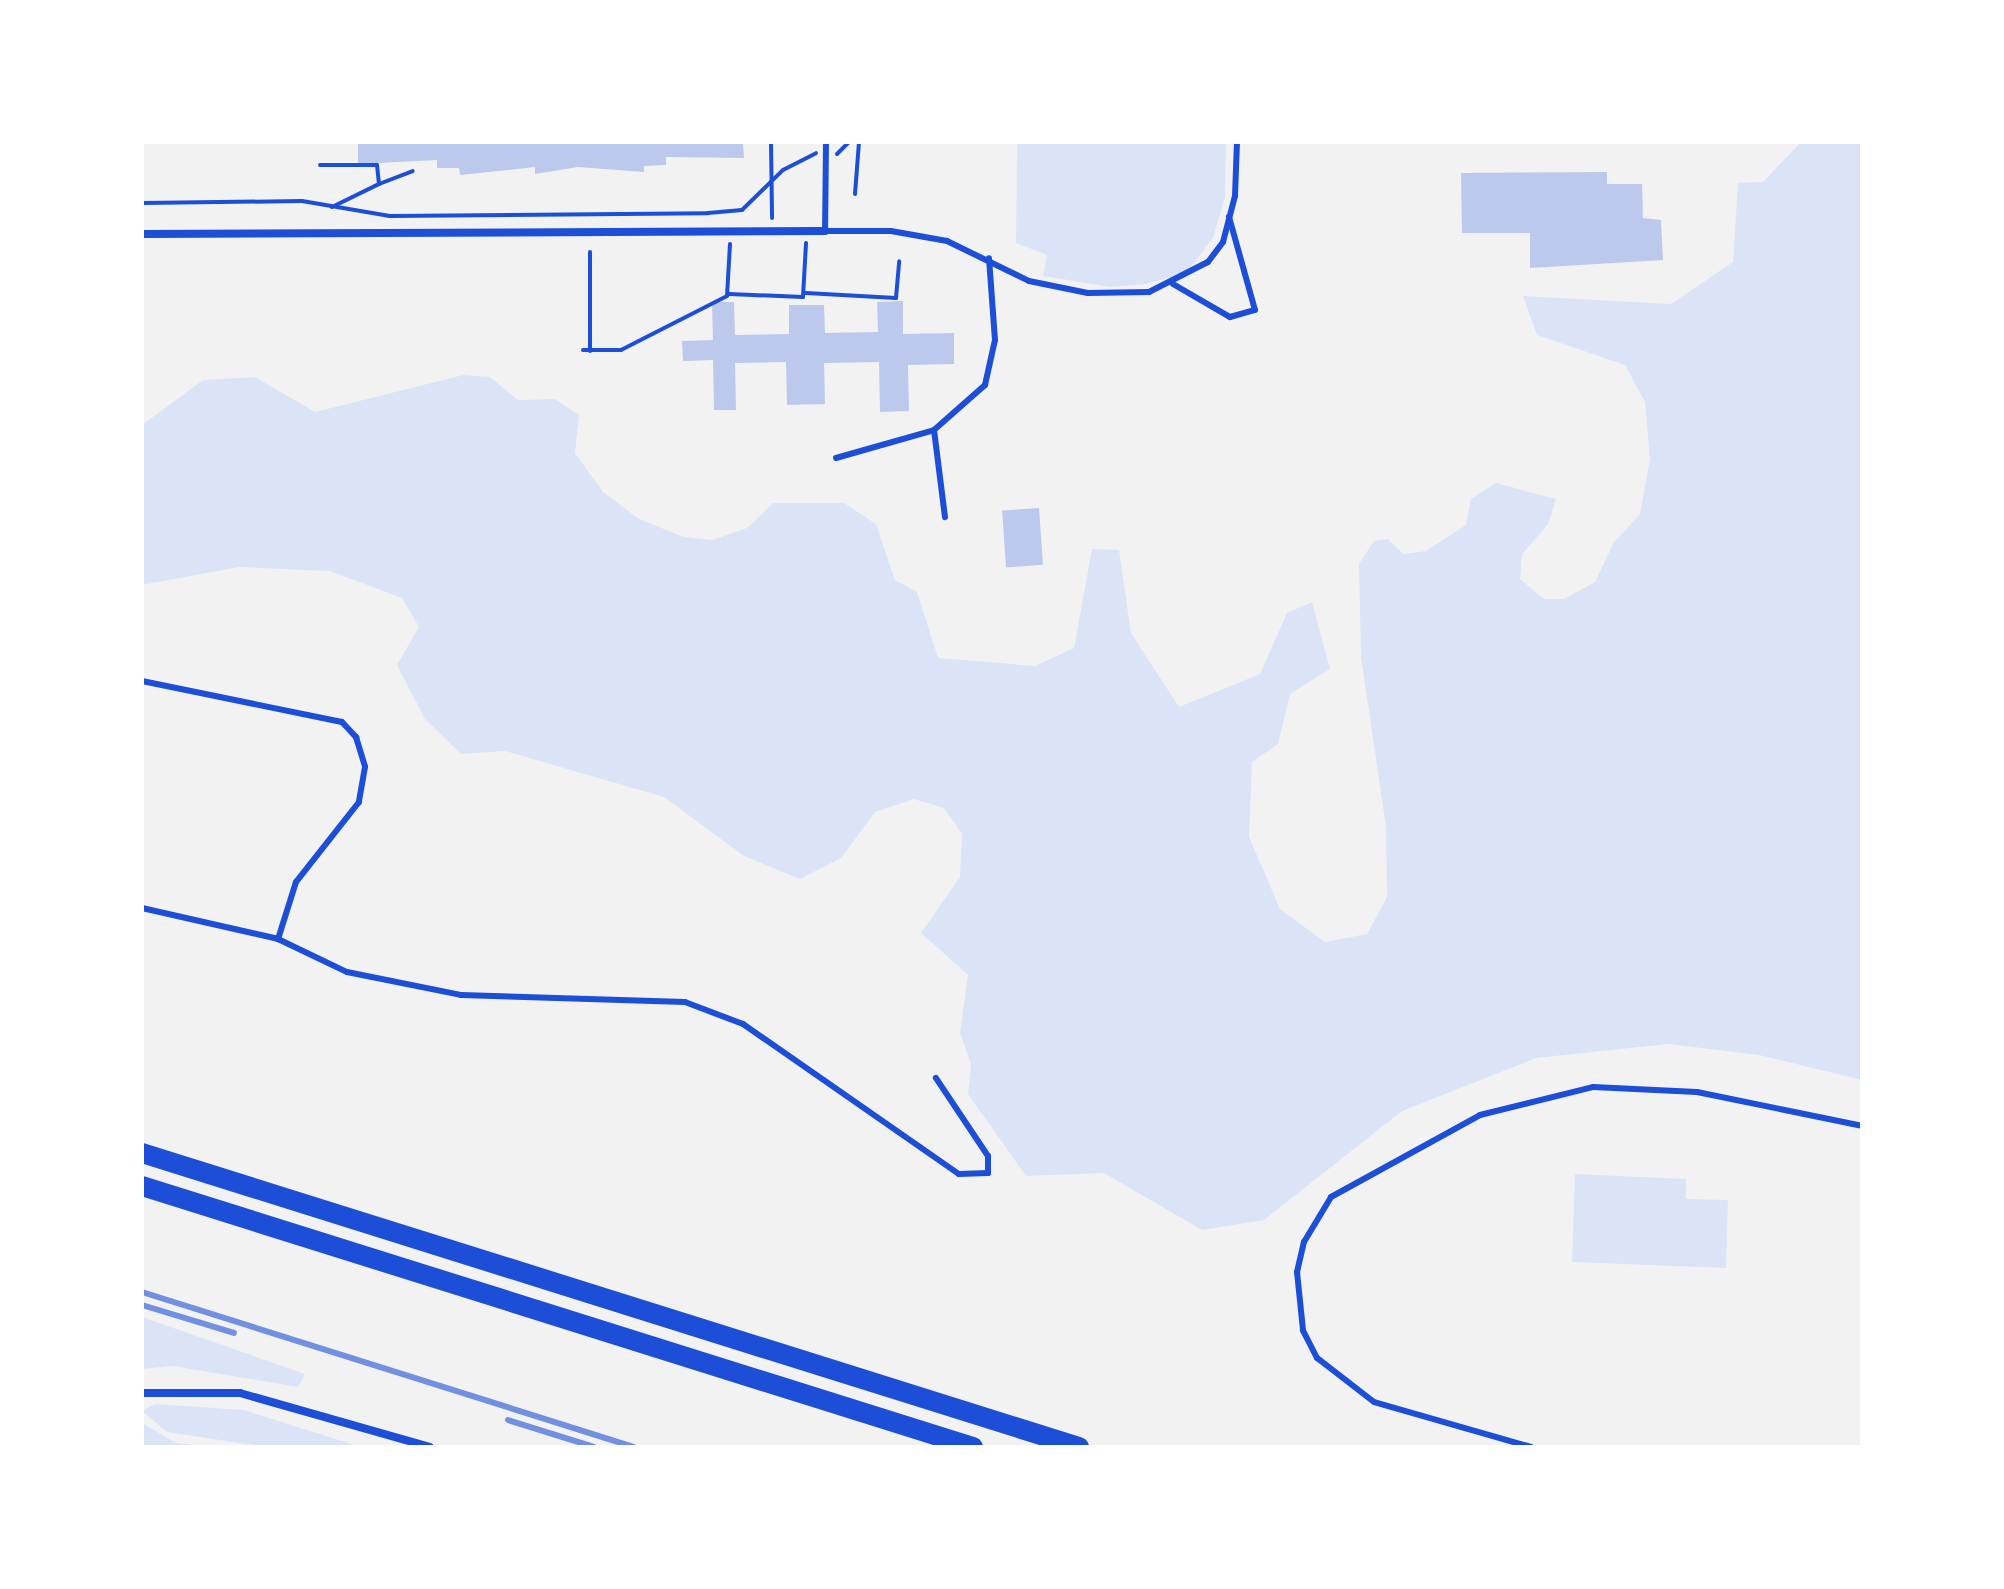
<!DOCTYPE html>
<html>
<head>
<meta charset="utf-8">
<style>
	body { margin:0 }
	#map { position:relative; width:2004px; height:1589px; overflow:hidden; background:#f2f2f2; font-family:"DM Sans",sans-serif }
	div>[style] { position:absolute }
	[style*='--x'] { left:calc(var(--x)*1px); top:calc(var(--y)*1px); width:calc(var(--w)*1px); rotate:calc(var(--a)*1deg) }
	.green>* { inset:0; background:#dbe4f7 }
	.building>* { inset:0; background:#bdc9ec; transform-origin:0 0 }
	.path>* { height:4px; margin:-2px; padding:0 2px; transform-origin:2px; border-radius:2px; background:#1d4ed8 }
	.service>* { height:6px; margin:-3px; padding:0 3px; transform-origin:3px; border-radius:3px; background:#1d4ed8 }
	.minor>* { height:8px; margin:-4px; padding:0 4px; transform-origin:4px; border-radius:4px; background:#1d4ed8 }
	.primary>* { height:20px; margin:-10px; padding:0 10px; transform-origin:10px; border-radius:10px; background:#1d4ed8 }
	.rail>* { height:6px; margin:-3px; padding:0 3px; transform-origin:3px; border-radius:3px; background:#7290e2 }
	span { translate:-50% -50%; white-space:nowrap; text-align:center; line-height:1.15; -webkit-text-stroke:8px #fff; paint-order:stroke }
	.frame { position:absolute; inset:0; border:144px solid #fff; pointer-events:none }
</style>
</head>
<body>
<div id="map">
	<div class="green">
		<i style="clip-path:polygon(1017px 142px,1226px 142px,1225px 197px,1213px 238px,1186px 273px,1146px 284px,1111px 287px,1043px 276px,1047px 255px,1016px 243px)"></i>
		<i style="clip-path:polygon(1801px 142px,1862px 142px,1862px 1080px,1759px 1055px,1668px 1044px,1536px 1058px,1402px 1111px,1264px 1220px,1202px 1230px,1104px 1173px,1026px 1176px,968px 1094px,971px 1064px,960px 1032px,968px 975px,921px 933px,960px 877px,962px 834px,944px 808px,914px 799px,875px 812px,841px 858px,800px 879px,744px 856px,664px 797px,505px 751px,461px 754px,425px 719px,397px 665px,419px 627px,402px 598px,330px 571px,239px 567px,142px 585px,142px 425px,203px 380px,255px 377px,315px 412px,463px 375px,490px 377px,518px 400px,555px 399px,579px 415px,575px 453px,603px 492px,639px 519px,684px 537px,712px 540px,747px 528px,773px 503px,844px 503px,876px 524px,895px 580px,917px 592px,938px 658px,1035px 666px,1074px 648px,1092px 549px,1119px 550px,1131px 633px,1179px 707px,1260px 674px,1287px 613px,1312px 602px,1330px 669px,1290px 694px,1278px 744px,1252px 762px,1249px 837px,1280px 909px,1325px 942px,1367px 934px,1387px 897px,1386px 827px,1361px 657px,1359px 564px,1374px 541px,1388px 539px,1403px 554px,1426px 551px,1466px 525px,1471px 499px,1496px 483px,1556px 499px,1548px 524px,1522px 554px,1520px 579px,1544px 599px,1564px 599px,1595px 582px,1614px 542px,1640px 514px,1650px 459px,1645px 402px,1625px 365px,1537px 335px,1523px 296px,1671px 304px,1733px 262px,1738px 183px,1763px 182px)"></i>
		<i style="clip-path:polygon(1575px 1174px,1686px 1179px,1686px 1199px,1728px 1200px,1726px 1268px,1572px 1262px)"></i>
		<i style="clip-path:polygon(142px 1317px,305px 1374px,298px 1387px,173px 1366px,142px 1369px)"></i>
		<i style="clip-path:polygon(155px 1404px,244px 1410px,361px 1447px,265px 1447px,167px 1432px,142px 1411px)"></i>
		<i style="clip-path:polygon(142px 1423px,176px 1443px,213px 1447px,142px 1447px)"></i>
	</div>
	<div class="building">
		<i style="clip-path:polygon(358px 142px,743px 142px,744px 158px,666px 157px,666px 165px,644px 166px,644px 172px,578px 167px,535px 174px,535px 167px,460px 175px,459px 168px,437px 168px,437px 160px,358px 164px)"></i>
		<i style="clip-path:polygon(1607px 172px,1607px 184px,1642px 184px,1643px 218px,1661px 220px,1663px 260px,1530px 268px,1530px 233px,1462px 233px,1461px 173px)"></i>
		<i style="clip-path:polygon(903px 301px,903px 334px,954px 333px,954px 364px,908px 365px,909px 411px,880px 412px,879px 362px,824px 363px,825px 404px,787px 405px,786px 362px,735px 363px,736px 410px,714px 410px,713px 360px,683px 361px,682px 341px,713px 340px,712px 302px,734px 302px,735px 335px,789px 334px,789px 305px,824px 305px,825px 333px,878px 332px,877px 302px)"></i>
		<i style="left:1039px;top:508px;width:57px;height:37px;rotate:86deg"></i>
	</div>
	<div class="path">
		<i style="--x:771;--y:142;--w:76;--a:89.2"></i>
		<i style="--x:837;--y:154;--w:17;--a:-45"></i>
		<i style="--x:320;--y:165;--w:57;--a:0"></i>
		<i style="--x:377;--y:165;--w:19;--a:84"></i>
		<i style="--x:379;--y:184;--w:36;--a:-21"></i>
		<i style="--x:855;--y:194;--w:52;--a:-85.6"></i>
		<i style="--x:142;--y:203;--w:160;--a:-0.7"></i>
		<i style="--x:302;--y:201;--w:89;--a:9.7"></i>
		<i style="--x:390;--y:216;--w:318;--a:-0.5"></i>
		<i style="--x:708;--y:213;--w:34;--a:-5"></i>
		<i style="--x:742;--y:210;--w:57;--a:-44.3"></i>
		<i style="--x:783;--y:170;--w:37;--a:-27"></i>
		<i style="--x:332;--y:207;--w:52;--a:-26.1"></i>
		<i style="--x:806;--y:293;--w:90;--a:3.2"></i>
		<i style="--x:896;--y:298;--w:37;--a:-85"></i>
		<i style="--x:729;--y:294;--w:74;--a:2.3"></i>
		<i style="--x:803;--y:297;--w:54;--a:-86.8"></i>
		<i style="--x:583;--y:350;--w:38;--a:0"></i>
		<i style="--x:621;--y:350;--w:119;--a:-27"></i>
		<i style="--x:727;--y:296;--w:52;--a:-86.7"></i>
		<i style="--x:590;--y:351;--w:99;--a:-90"></i>
	</div>
	<div class="service">
		<i style="--x:826;--y:142;--w:89;--a:90.6"></i>
		<i style="--x:825;--y:231;--w:66;--a:0"></i>
		<i style="--x:891;--y:231;--w:57;--a:10.1"></i>
		<i style="--x:947;--y:241;--w:91;--a:26"></i>
		<i style="--x:1029;--y:281;--w:60;--a:11.5"></i>
		<i style="--x:1088;--y:293;--w:61;--a:-0.9"></i>
		<i style="--x:1149;--y:292;--w:66;--a:-27"></i>
		<i style="--x:1208;--y:262;--w:25;--a:-53"></i>
		<i style="--x:1223;--y:242;--w:48;--a:-75.4"></i>
		<i style="--x:1235;--y:196;--w:54;--a:-87.9"></i>
		<i style="--x:1173;--y:284;--w:66;--a:30.1"></i>
		<i style="--x:1230;--y:317;--w:26;--a:-16"></i>
		<i style="--x:1255;--y:310;--w:97;--a:-105.6"></i>
		<i style="--x:934;--y:430;--w:88;--a:82.8"></i>
		<i style="--x:836;--y:458;--w:102;--a:-15.9"></i>
		<i style="--x:934;--y:430;--w:68;--a:-41.4"></i>
		<i style="--x:985;--y:385;--w:46;--a:-77.5"></i>
		<i style="--x:995;--y:340;--w:82;--a:-94.2"></i>
		<i style="--x:142;--y:681;--w:204;--a:11.6"></i>
		<i style="--x:342;--y:722;--w:21;--a:47"></i>
		<i style="--x:356;--y:737;--w:31;--a:73"></i>
		<i style="--x:365;--y:767;--w:36;--a:100"></i>
		<i style="--x:359;--y:802;--w:102;--a:128.2"></i>
		<i style="--x:296;--y:882;--w:60;--a:107.5"></i>
		<i style="--x:278;--y:939;--w:76;--a:25.6"></i>
		<i style="--x:347;--y:972;--w:116;--a:11.4"></i>
		<i style="--x:461;--y:995;--w:224;--a:1.8"></i>
		<i style="--x:685;--y:1002;--w:62;--a:20.8"></i>
		<i style="--x:743;--y:1024;--w:263;--a:34.8"></i>
		<i style="--x:959;--y:1174;--w:29;--a:-2"></i>
		<i style="--x:988;--y:1173;--w:17;--a:-90"></i>
		<i style="--x:988;--y:1156;--w:94;--a:-123.7"></i>
		<i style="--x:142;--y:908;--w:139;--a:12.8"></i>
		<i style="--x:1531;--y:1447;--w:163;--a:-164"></i>
		<i style="--x:1374;--y:1402;--w:72;--a:-142.3"></i>
		<i style="--x:1317;--y:1358;--w:31;--a:-117"></i>
		<i style="--x:1303;--y:1330;--w:58;--a:-95.9"></i>
		<i style="--x:1297;--y:1272;--w:31;--a:-77"></i>
		<i style="--x:1304;--y:1242;--w:52;--a:-59"></i>
		<i style="--x:1331;--y:1197;--w:170;--a:-28.8"></i>
		<i style="--x:1480;--y:1115;--w:116;--a:-13.9"></i>
		<i style="--x:1593;--y:1087;--w:104;--a:2.8"></i>
		<i style="--x:1697;--y:1092;--w:168;--a:11.6"></i>
	</div>
	<div class="minor">
		<i style="--x:142;--y:234;--w:683;--a:-0.25"></i>
		<i style="--x:142;--y:1393;--w:98;--a:0"></i>
		<i style="--x:240;--y:1393;--w:197;--a:15.9"></i>
	</div>
	<div class="primary">
		<i style="--x:142;--y:1153;--w:982;--a:17.42"></i>
		<i style="--x:142;--y:1186;--w:871;--a:17.44"></i>
	</div>
	<div class="rail">
		<i style="--x:142;--y:1292;--w:516;--a:17.49"></i>
		<i style="--x:142;--y:1305;--w:96;--a:16.9"></i>
		<i style="--x:508;--y:1420;--w:90;--a:17.4"></i>
	</div>
	<div class="frame"></div>
</div>
</body>
</html>
